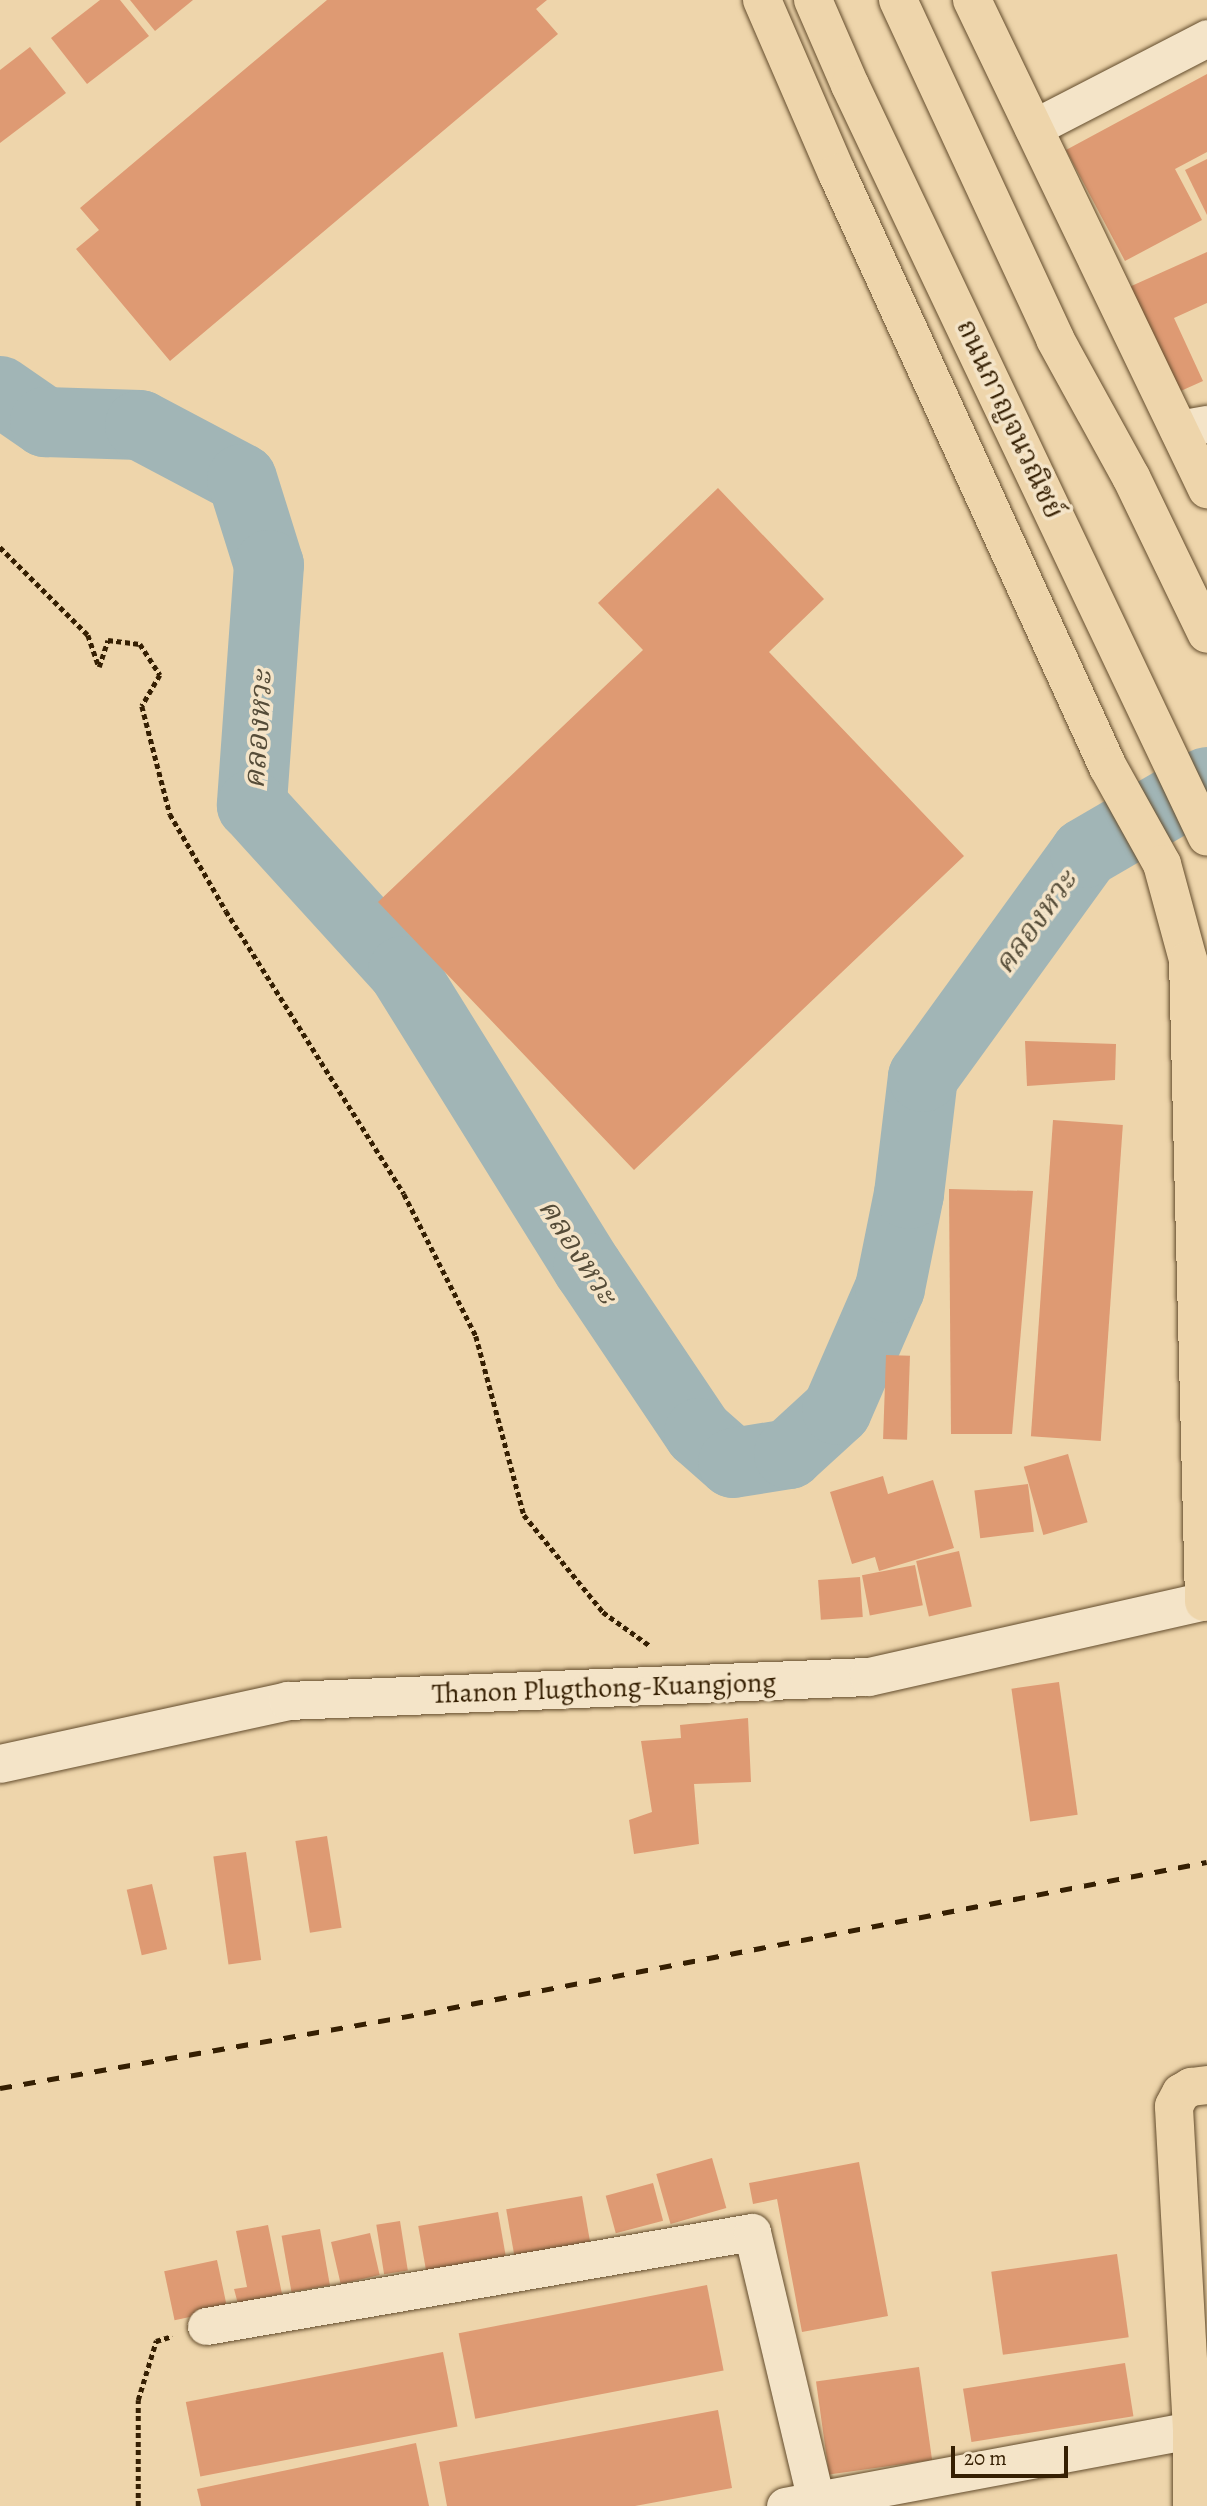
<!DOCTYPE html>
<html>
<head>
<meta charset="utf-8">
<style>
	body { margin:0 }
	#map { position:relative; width:1207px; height:2506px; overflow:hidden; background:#eed5ab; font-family:Alegreya,"Noto Serif Thai",serif }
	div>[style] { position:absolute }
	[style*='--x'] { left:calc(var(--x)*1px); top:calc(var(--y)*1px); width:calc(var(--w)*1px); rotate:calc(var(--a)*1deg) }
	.river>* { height:70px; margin:-35px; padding:0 35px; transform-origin:35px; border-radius:35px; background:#a1b5b6 }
	.building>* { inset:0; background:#de9a73; transform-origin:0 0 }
	.path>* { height:4.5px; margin-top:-2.25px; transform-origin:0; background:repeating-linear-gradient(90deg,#351f02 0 5px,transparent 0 8.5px) }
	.roads { filter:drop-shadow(0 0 2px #634c2c) drop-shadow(0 0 2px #634c2c) }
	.minor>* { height:37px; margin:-18.5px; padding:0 18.5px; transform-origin:18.5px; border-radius:18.5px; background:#f4e4c8 }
	.tertiary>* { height:38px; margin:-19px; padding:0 19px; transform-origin:19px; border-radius:19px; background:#f4e4c8 }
	.primary>* { height:38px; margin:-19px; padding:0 19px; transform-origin:19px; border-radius:19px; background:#eed5ab }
	.rail>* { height:5px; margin-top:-2.5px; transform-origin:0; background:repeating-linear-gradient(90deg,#351f02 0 12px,transparent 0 24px) }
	span { translate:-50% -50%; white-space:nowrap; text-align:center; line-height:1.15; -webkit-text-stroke:7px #f4e4c8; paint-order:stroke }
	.street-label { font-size:28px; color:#351f02 }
	.water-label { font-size:30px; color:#554c38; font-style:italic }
	.scale { position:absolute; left:951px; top:2446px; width:117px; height:32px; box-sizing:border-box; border:4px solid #351f02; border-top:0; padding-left:9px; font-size:21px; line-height:24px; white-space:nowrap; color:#351f02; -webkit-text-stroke:5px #f4e4c8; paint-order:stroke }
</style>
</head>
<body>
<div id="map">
	<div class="river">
		<i style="--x:0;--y:391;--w:55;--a:34.6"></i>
		<i style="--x:45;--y:422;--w:95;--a:1.8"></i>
		<i style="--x:140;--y:425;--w:115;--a:27.9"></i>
		<i style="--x:242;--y:479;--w:90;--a:72.6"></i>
		<i style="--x:269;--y:565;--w:241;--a:94.1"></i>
		<i style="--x:252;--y:805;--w:224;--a:47.7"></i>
		<i style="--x:403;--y:971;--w:350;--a:58.1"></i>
		<i style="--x:588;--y:1268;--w:199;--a:56.1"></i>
		<i style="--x:699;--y:1433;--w:45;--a:41.4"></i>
		<i style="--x:733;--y:1463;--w:57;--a:-9.1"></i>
		<i style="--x:789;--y:1454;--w:65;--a:-42.5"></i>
		<i style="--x:837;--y:1410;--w:133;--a:-66.5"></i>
		<i style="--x:890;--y:1288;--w:96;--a:-78.6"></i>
		<i style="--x:909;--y:1194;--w:118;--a:-83.2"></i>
		<i style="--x:923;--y:1077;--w:276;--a:-54.1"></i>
		<i style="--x:1085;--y:853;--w:141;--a:-30.2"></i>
	</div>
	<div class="building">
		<i style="clip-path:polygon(100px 0,120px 0,149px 36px,87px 84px,51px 38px)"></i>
		<i style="clip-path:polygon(130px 0,193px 0,155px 31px)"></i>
		<i style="clip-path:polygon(327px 0,547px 0,536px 9px,558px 34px,170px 361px,76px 249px,99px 230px,80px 208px)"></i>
		<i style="clip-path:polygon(30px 47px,66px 93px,0 143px,0 70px)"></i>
		<i style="clip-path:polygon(1207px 74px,1207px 152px,1175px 169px,1202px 220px,1125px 261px,1066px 150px)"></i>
		<i style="clip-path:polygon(1207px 159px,1207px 215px,1185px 170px)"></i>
		<i style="clip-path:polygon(1207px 252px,1207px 303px,1174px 318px,1203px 381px,1174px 394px,1127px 288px)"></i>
		<i style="clip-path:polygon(718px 488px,824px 599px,769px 652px,964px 856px,634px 1170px,378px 902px,643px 650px,598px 603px)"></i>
		<i style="clip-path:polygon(1025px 1041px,1116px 1044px,1115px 1080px,1027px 1086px)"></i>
		<i style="left:1053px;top:1120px;width:70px;height:317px;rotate:4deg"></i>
		<i style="clip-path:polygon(949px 1189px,1033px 1191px,1012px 1434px,951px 1434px)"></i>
		<i style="left:886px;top:1355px;width:24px;height:84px;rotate:2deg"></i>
		<i style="left:1068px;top:1454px;width:71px;height:46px;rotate:74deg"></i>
		<i style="clip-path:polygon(883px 1476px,888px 1494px,933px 1480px,954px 1548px,879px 1571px,875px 1557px,852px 1564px,830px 1492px)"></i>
		<i style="left:1028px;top:1484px;width:48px;height:54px;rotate:83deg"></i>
		<i style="left:959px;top:1551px;width:57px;height:44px;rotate:77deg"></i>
		<i style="left:915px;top:1565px;width:41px;height:54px;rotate:79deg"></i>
		<i style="left:860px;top:1577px;width:40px;height:42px;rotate:86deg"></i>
		<i style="left:1059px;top:1682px;width:134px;height:48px;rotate:82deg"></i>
		<i style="clip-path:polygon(748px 1718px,751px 1782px,694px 1784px,699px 1844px,634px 1854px,629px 1820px,652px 1812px,641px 1741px,681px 1738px,680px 1725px)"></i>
		<i style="left:327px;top:1836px;width:93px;height:32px;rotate:81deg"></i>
		<i style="left:246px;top:1852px;width:109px;height:33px;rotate:82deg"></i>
		<i style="left:152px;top:1884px;width:67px;height:26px;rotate:77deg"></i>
		<i style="left:712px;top:2158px;width:52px;height:58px;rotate:74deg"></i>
		<i style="clip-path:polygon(859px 2162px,888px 2316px,802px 2332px,777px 2199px,753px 2204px,749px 2183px)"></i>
		<i style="left:653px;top:2183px;width:39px;height:49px;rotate:75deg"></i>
		<i style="left:582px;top:2196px;width:51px;height:77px;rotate:80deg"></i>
		<i style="left:498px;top:2212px;width:53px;height:81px;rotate:80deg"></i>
		<i style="left:400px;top:2221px;width:50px;height:24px;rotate:81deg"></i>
		<i style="clip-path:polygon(268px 2225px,282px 2294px,238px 2304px,234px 2289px,247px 2287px,236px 2231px)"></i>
		<i style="left:320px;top:2229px;width:57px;height:39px;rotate:80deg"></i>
		<i style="left:370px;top:2233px;width:43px;height:40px;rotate:77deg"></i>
		<i style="left:1117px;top:2254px;width:84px;height:127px;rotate:82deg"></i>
		<i style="left:217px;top:2260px;width:50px;height:54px;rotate:78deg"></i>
		<i style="left:707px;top:2285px;width:87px;height:253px;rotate:79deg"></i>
		<i style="left:443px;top:2352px;width:76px;height:262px;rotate:79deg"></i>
		<i style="left:1125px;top:2363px;width:54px;height:164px;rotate:81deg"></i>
		<i style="left:919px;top:2367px;width:94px;height:104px;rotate:82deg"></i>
		<i style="clip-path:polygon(718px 2410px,732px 2488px,635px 2506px,447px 2506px,439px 2462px)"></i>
		<i style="clip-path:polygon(416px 2443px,429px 2506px,201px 2506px,197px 2489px)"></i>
	</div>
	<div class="path">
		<i style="--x:0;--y:547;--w:124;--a:45"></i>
		<i style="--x:88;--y:635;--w:34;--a:71"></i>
		<i style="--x:99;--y:667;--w:28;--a:-72"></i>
		<i style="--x:108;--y:640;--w:32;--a:7"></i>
		<i style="--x:140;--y:644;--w:37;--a:57"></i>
		<i style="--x:160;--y:675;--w:36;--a:120"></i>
		<i style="--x:142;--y:706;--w:112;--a:75.5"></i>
		<i style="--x:170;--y:814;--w:112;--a:60"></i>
		<i style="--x:226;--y:911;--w:334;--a:57.8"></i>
		<i style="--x:404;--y:1194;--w:159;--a:63.1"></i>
		<i style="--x:476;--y:1336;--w:185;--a:75"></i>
		<i style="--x:524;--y:1515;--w:125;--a:50.8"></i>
		<i style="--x:603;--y:1612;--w:57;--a:35.7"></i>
		<i style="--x:138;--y:2506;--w:106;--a:-90"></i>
		<i style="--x:138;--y:2400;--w:62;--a:-73"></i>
		<i style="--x:156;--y:2341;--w:17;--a:-17"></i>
	</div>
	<div class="roads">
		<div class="minor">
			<i style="--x:1033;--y:128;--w:196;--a:-27.3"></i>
			<i style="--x:1178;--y:429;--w:29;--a:-10"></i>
			<i style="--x:206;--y:2326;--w:554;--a:-9.77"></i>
			<i style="--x:752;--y:2232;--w:276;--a:76.6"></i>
			<i style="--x:785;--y:2506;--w:414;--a:-10.6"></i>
		</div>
		<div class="tertiary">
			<i style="--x:0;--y:1764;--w:295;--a:-12.3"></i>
			<i style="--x:288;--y:1701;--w:581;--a:-2.37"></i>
			<i style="--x:869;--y:1677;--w:346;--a:-12.7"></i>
		</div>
		<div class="primary">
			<i style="--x:762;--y:0;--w:189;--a:66.6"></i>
			<i style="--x:837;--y:173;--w:653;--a:65.48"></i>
			<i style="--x:1108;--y:767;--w:111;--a:60.9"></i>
			<i style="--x:1162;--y:864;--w:99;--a:74.8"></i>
			<i style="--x:1188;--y:960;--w:642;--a:88.57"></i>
			<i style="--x:813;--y:0;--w:93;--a:66.5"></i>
			<i style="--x:850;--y:85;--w:832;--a:64.6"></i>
			<i style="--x:898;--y:0;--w:374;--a:65.1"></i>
			<i style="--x:1055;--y:339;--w:158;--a:61.2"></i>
			<i style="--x:1131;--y:477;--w:174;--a:64.2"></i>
			<i style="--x:972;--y:0;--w:543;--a:64.33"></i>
			<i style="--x:1192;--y:2506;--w:76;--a:-90"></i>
			<i style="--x:1192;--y:2430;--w:324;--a:-93.2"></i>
			<i style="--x:1174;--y:2106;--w:15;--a:-62"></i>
			<i style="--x:1181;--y:2093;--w:12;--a:-31"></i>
			<i style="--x:1191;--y:2087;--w:16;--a:-7"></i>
		</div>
	</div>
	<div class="rail">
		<i style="--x:0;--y:2088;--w:431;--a:-10"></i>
		<i style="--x:424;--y:2013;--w:797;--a:-10.92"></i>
	</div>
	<div class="street-label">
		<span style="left:1010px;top:419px;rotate:65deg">ถนนกาญจนวณิชย์</span>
		<span style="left:604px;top:1688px;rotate:-2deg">Thanon Plugthong-Kuangjong</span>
	</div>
	<div class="water-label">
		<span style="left:258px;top:730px;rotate:-86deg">คลองหวะ</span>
		<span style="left:1035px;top:922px;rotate:-54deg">คลองหวะ</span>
		<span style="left:578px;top:1251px;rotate:57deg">คลองหวะ</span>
	</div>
	<div class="scale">20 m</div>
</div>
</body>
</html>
